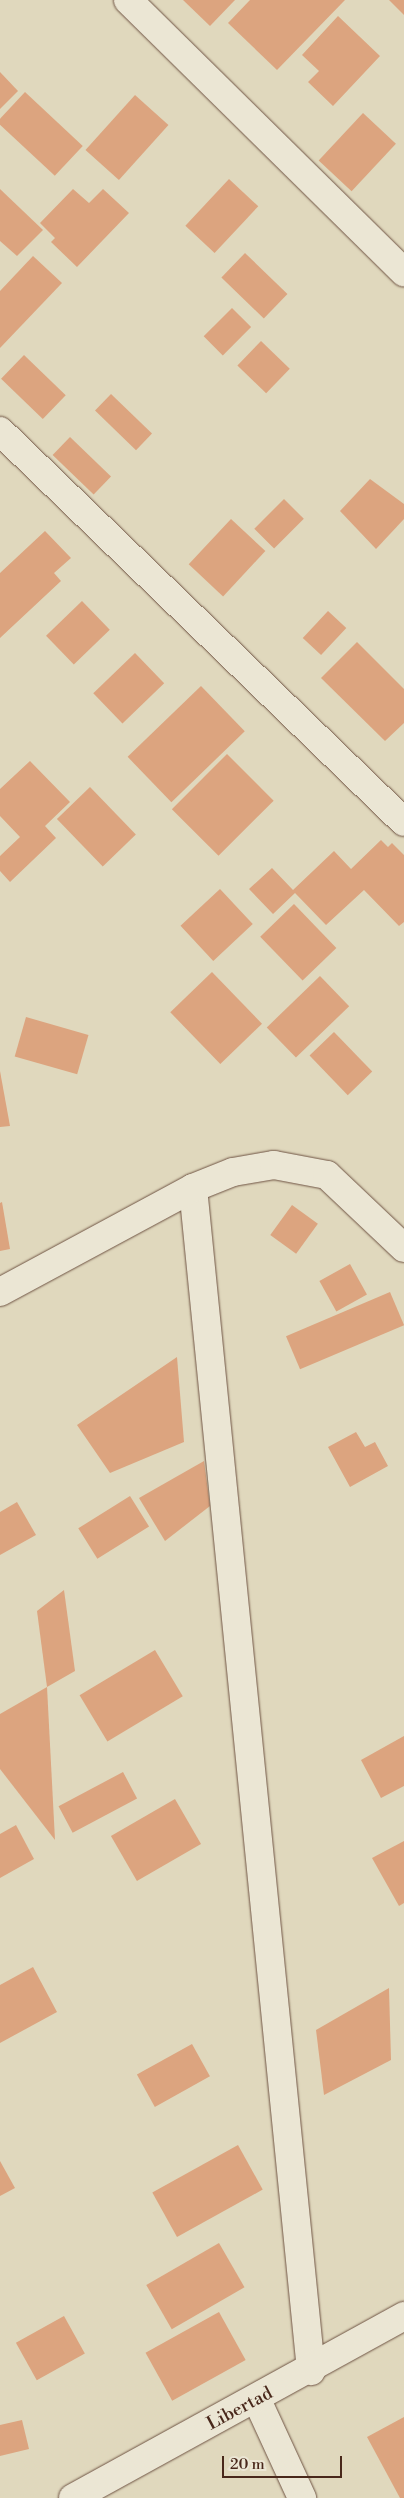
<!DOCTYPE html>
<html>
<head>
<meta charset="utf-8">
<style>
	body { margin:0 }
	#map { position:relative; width:404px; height:2498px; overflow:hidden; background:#e0d8bd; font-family:"Libre Bodoni",serif }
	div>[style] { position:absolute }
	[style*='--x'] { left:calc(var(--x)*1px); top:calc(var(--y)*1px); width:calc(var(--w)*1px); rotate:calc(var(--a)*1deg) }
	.building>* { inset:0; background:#dca47f; transform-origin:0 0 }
	.roads { filter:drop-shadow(0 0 1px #6f5444) drop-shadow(0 0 1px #6f5444) }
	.street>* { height:28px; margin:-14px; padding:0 14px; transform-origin:14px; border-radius:14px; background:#ebe6d4 }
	span { translate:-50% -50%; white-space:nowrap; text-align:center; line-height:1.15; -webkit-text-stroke:4.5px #ebe6d4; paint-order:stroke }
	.street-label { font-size:18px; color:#49281b }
	.scale { position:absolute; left:222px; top:2456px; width:120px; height:22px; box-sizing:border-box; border:2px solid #49281b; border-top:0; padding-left:6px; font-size:15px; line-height:18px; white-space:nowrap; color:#49281b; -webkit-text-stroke:4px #ebe6d4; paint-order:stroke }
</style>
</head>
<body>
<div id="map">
	<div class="building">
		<i style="clip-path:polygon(183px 0,235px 0,210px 26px)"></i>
		<i style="clip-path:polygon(250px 0,345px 0,277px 70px,228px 23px)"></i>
		<i style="clip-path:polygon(389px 0,404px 0,404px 15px)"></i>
		<i style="clip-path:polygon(338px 16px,380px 56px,333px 106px,308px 82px,319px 71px,302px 55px)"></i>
		<i style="clip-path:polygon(0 72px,18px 91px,0 109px)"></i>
		<i style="left:25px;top:92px;width:79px;height:41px;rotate:43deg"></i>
		<i style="left:135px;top:95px;width:45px;height:74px;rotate:42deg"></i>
		<i style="left:363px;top:113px;width:45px;height:65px;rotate:43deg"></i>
		<i style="left:229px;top:179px;width:40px;height:64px;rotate:43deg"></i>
		<i style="clip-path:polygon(0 189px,43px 230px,17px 256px,0 241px)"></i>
		<i style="clip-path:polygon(73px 189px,89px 203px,103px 189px,129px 213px,77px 267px,51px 242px,55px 238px,40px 223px)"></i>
		<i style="left:245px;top:253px;width:59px;height:34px;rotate:44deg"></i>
		<i style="clip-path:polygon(33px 256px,62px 283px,0 348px,0 291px)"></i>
		<i style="left:232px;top:308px;width:27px;height:40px;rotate:45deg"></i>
		<i style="left:261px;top:341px;width:40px;height:34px;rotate:44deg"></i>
		<i style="left:24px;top:355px;width:58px;height:33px;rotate:44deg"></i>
		<i style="left:111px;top:394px;width:57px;height:23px;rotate:44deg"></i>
		<i style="left:70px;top:437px;width:57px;height:25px;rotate:44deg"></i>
		<i style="clip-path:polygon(370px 479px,404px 504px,404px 519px,376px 549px,340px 511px)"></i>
		<i style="left:284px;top:499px;width:28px;height:42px;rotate:45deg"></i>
		<i style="left:231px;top:519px;width:47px;height:62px;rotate:43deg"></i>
		<i style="clip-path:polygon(45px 531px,71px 558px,54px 573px,61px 581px,0 638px,0 573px)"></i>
		<i style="left:82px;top:601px;width:40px;height:50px;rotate:46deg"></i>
		<i style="left:328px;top:611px;width:25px;height:37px;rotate:43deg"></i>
		<i style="clip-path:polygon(357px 642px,404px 689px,404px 723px,385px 741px,321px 678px)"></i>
		<i style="left:135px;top:653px;width:42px;height:58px;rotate:46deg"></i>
		<i style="left:201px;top:686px;width:63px;height:102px;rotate:46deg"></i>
		<i style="left:227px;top:754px;width:66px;height:78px;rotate:45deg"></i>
		<i style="clip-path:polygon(30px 761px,70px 802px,45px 826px,56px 838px,10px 882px,0 871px,0 856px,20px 837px,0 816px,0 789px)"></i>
		<i style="left:90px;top:787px;width:66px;height:46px;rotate:46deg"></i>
		<i style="clip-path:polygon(381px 840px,388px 847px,392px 843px,404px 855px,404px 922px,399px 926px,364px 890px,326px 925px,295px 893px,273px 914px,249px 889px,272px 868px,293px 890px,334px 851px,351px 869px)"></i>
		<i style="left:220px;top:889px;width:48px;height:54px;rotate:47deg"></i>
		<i style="left:294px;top:904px;width:61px;height:47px;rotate:46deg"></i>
		<i style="left:212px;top:972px;width:72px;height:58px;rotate:46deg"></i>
		<i style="left:320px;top:976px;width:42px;height:74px;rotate:46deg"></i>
		<i style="left:26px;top:1017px;width:65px;height:41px;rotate:16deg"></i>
		<i style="left:334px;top:1032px;width:55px;height:34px;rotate:46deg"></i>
		<i style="clip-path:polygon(0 1071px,10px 1126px,0 1127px)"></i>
		<i style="clip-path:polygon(2px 1202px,10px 1249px,0 1251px,0 1203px)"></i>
		<i style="left:292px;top:1205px;width:32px;height:37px;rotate:36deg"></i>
		<i style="left:350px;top:1264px;width:35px;height:35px;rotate:61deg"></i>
		<i style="left:390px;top:1292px;width:36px;height:113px;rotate:67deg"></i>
		<i style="clip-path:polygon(177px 1357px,184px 1442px,110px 1473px,77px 1425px)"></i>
		<i style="clip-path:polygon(356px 1432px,365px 1447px,375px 1442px,388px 1466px,350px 1487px,328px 1447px)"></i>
		<i style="clip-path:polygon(204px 1461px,210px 1506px,165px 1541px,139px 1498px)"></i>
		<i style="left:130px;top:1496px;width:36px;height:61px;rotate:58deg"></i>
		<i style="clip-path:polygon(17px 1502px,36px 1535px,0 1555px,0 1512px)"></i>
		<i style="clip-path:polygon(64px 1590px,75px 1671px,47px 1687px,37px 1611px)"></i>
		<i style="left:155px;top:1650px;width:54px;height:88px;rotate:59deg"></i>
		<i style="clip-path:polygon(47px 1687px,55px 1840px,0 1769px,0 1714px)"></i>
		<i style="clip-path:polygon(404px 1736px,404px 1786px,381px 1798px,361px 1760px)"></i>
		<i style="left:123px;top:1772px;width:30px;height:73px;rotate:62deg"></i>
		<i style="left:175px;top:1799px;width:52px;height:74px;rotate:60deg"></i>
		<i style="clip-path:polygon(16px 1825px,34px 1859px,0 1878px,0 1834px)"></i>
		<i style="clip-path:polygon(404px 1841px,404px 1903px,399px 1906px,372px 1858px)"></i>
		<i style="clip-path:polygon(33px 1967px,57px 2012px,0 2043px,0 1985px)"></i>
		<i style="clip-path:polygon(389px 1988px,391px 2060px,324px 2095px,316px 2030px)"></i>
		<i style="left:192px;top:2044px;width:37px;height:63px;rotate:61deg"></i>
		<i style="left:238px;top:2145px;width:51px;height:98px;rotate:61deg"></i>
		<i style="clip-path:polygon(0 2161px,15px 2188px,0 2196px)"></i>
		<i style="left:219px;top:2243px;width:51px;height:84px;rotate:60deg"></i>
		<i style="left:219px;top:2312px;width:55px;height:84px;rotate:61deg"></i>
		<i style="left:64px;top:2316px;width:43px;height:55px;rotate:61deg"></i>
		<i style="clip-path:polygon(404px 2417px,404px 2498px,400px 2498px,367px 2437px)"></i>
		<i style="clip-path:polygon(22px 2420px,29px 2449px,0 2456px,0 2425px)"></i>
	</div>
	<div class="roads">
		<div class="street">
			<i style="--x:128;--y:0;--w:388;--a:44.6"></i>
			<i style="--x:0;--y:431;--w:562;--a:44.06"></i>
			<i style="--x:193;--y:1188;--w:1189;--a:84.3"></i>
			<i style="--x:0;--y:1292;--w:219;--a:-28.3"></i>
			<i style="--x:193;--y:1188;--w:43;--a:-21.8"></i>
			<i style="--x:233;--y:1172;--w:42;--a:-9.7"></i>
			<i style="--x:274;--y:1165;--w:54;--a:10.7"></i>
			<i style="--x:327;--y:1175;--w:106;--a:43.5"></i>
			<i style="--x:257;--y:2400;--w:108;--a:65.3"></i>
			<i style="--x:73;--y:2498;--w:378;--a:-28.8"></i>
		</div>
	</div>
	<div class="street-label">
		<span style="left:240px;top:2409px;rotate:-28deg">Libertad</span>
	</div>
	<div class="scale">20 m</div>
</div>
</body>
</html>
